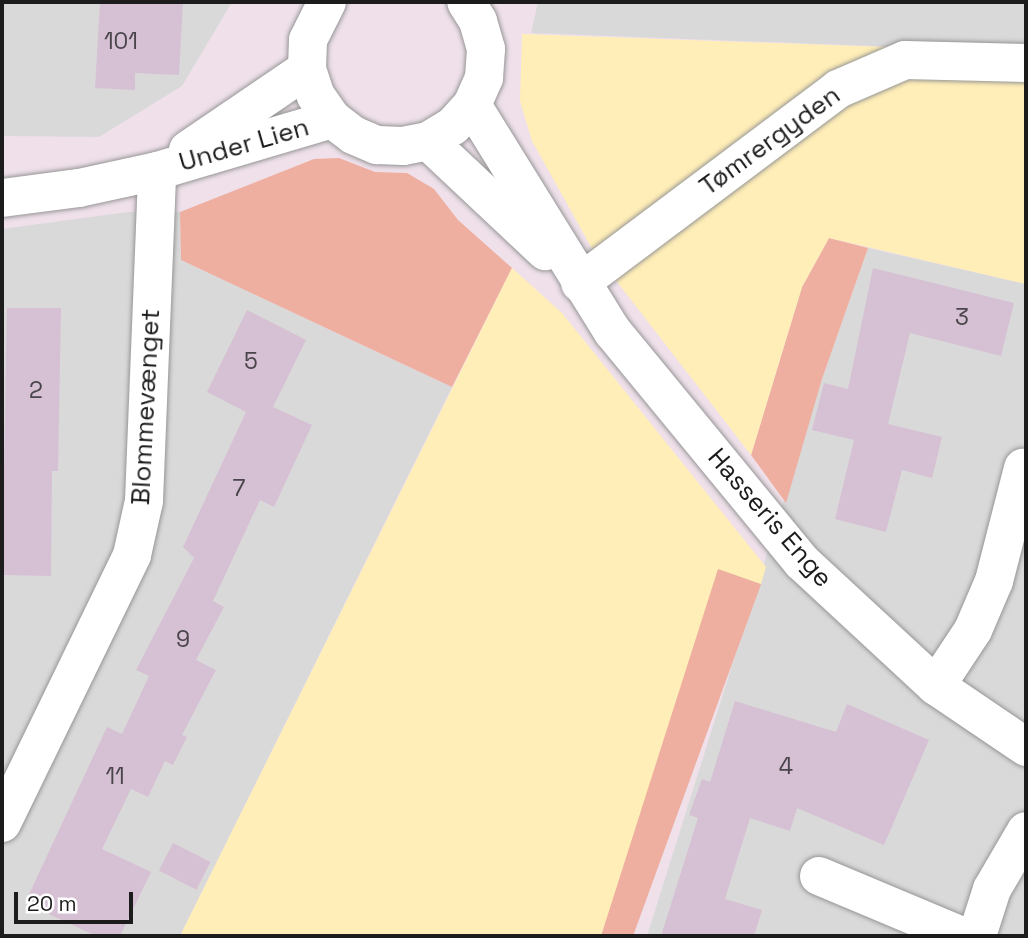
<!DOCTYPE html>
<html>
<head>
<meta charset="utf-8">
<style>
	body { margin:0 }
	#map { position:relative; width:1028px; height:938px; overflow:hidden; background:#efe0ea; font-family:"Space Grotesk",sans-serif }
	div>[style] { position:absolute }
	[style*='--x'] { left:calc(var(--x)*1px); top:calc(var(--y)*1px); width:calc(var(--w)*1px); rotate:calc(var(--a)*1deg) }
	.residential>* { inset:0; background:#dad9da }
	.grass>* { inset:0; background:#efafa0; transform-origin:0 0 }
	.park>* { inset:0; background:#ffeeb7 }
	.building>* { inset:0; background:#d6c0d3; transform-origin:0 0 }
	.roads { filter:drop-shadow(0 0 2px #969696) drop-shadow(0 0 2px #969696) }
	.minor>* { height:38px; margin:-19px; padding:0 19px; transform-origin:19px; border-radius:19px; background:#fff }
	span { translate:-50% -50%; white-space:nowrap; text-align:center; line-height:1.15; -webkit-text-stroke:5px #fff; paint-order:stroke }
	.number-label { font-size:23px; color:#4a454a }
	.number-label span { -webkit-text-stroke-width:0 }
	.street-label { font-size:26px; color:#1c1c1c }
	.frame { position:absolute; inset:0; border:4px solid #1c1c1c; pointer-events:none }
	.scale { position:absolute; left:14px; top:892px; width:119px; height:32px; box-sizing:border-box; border:4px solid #1c1c1c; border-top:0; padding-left:9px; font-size:21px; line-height:24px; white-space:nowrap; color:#1c1c1c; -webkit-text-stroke:5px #fff; paint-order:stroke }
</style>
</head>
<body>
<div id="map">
	<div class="residential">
		<i style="clip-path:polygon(2px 2px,232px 2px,182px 86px,99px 137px,2px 136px)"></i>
		<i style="clip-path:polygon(538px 2px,1026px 2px,1026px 52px,531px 33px)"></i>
		<i style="clip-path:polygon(128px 212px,180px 212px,181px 260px,452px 387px,180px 936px,2px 936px,2px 229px)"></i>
		<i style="clip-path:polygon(868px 248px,1026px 284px,1026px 936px,647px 936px,822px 379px)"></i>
	</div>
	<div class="grass">
		<i style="clip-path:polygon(339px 158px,375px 172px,407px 173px,434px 189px,458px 220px,512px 268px,452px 387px,181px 260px,180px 212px,314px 159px)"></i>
		<i style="clip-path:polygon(829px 238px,868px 248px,822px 379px,786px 503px,751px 455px,802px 287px)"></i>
		<i style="left:718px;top:568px;width:46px;height:386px;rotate:20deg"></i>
	</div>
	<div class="park">
		<i style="clip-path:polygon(522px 34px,1026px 52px,1026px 284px,829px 238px,802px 287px,751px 455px,594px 252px,532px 141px,520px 101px)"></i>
		<i style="clip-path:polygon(512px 268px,562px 313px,766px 567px,761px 584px,718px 569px,601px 936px,180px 936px)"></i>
	</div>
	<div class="building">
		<i style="clip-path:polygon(100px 2px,183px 2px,179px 75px,135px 73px,135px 90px,95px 88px)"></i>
		<i style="clip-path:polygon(873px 268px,1014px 303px,1001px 356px,910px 333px,888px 424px,942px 437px,932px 478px,902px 470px,886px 532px,835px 519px,854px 440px,812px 430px,824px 383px,848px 389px)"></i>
		<i style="clip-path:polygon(7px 308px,61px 308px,58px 471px,52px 471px,51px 576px,2px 575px)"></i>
		<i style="clip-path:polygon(247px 310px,306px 340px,273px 407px,312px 425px,274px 507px,260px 500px,213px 601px,224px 607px,196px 660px,216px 670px,182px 735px,187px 737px,173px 765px,165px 761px,148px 797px,131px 789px,102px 849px,151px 872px,120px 936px,96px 936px,25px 903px,107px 727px,122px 734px,149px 676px,136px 670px,194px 558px,183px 547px,246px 412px,207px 392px)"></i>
		<i style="clip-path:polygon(735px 701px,836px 732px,847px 704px,929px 740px,884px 845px,797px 808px,790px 831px,750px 818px,725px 899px,762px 910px,754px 936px,661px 936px,698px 818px,689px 815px,702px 779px,710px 782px)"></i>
		<i style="left:173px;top:843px;width:42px;height:31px;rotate:27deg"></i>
	</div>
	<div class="roads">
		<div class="minor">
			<i style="--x:327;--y:2;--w:42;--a:116.6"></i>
			<i style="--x:308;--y:40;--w:29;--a:92"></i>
			<i style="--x:307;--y:69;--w:28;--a:72"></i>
			<i style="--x:316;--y:96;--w:28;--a:55"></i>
			<i style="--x:332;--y:119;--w:26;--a:37"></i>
			<i style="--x:353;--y:135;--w:26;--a:23"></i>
			<i style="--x:377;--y:145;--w:26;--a:2"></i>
			<i style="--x:403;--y:146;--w:25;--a:-11"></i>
			<i style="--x:428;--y:141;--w:29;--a:-31"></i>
			<i style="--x:453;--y:126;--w:28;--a:-48"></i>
			<i style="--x:472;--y:105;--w:30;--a:-66"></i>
			<i style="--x:484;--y:78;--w:29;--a:-86"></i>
			<i style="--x:486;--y:49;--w:29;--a:-106"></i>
			<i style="--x:478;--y:21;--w:22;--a:-122"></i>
			<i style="--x:472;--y:105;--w:267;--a:58.2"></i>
			<i style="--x:613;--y:332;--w:298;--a:50.6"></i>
			<i style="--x:802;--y:562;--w:183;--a:42.8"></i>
			<i style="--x:936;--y:686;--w:109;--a:34.1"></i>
			<i style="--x:428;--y:141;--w:161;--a:43.2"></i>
			<i style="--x:188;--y:150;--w:144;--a:-34.2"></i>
			<i style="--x:2;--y:198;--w:78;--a:-7.4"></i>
			<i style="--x:79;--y:188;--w:80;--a:-12.3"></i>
			<i style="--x:157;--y:171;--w:183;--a:-16.5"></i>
			<i style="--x:580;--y:283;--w:323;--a:-36.9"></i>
			<i style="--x:838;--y:89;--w:73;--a:-23.4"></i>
			<i style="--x:905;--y:60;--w:121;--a:1.4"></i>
			<i style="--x:936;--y:686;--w:67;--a:-56.5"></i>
			<i style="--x:973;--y:630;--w:53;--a:-66.8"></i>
			<i style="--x:994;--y:581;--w:117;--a:-75.6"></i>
			<i style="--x:2;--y:823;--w:298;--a:-64.1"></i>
			<i style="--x:132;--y:555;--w:55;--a:-77.5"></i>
			<i style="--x:144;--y:501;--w:330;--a:-87.7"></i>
			<i style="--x:819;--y:876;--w:155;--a:22.8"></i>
			<i style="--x:977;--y:936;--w:49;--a:-72.3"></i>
			<i style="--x:992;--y:889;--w:67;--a:-59.6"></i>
		</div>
	</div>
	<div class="number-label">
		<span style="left:121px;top:41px">101</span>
		<span style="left:962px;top:317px">3</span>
		<span style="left:251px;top:361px">5</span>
		<span style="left:36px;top:390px">2</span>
		<span style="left:239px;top:488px">7</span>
		<span style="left:183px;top:639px">9</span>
		<span style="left:786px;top:766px">4</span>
		<span style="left:115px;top:776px">11</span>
	</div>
	<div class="street-label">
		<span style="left:770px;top:141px;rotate:-36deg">Tømrergyden</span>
		<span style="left:244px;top:145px;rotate:-16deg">Under Lien</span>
		<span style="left:146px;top:407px;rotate:-87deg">Blommevænget</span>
		<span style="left:770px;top:518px;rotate:49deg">Hasseris Enge</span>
	</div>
	<div class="frame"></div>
	<div class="scale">20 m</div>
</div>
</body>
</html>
